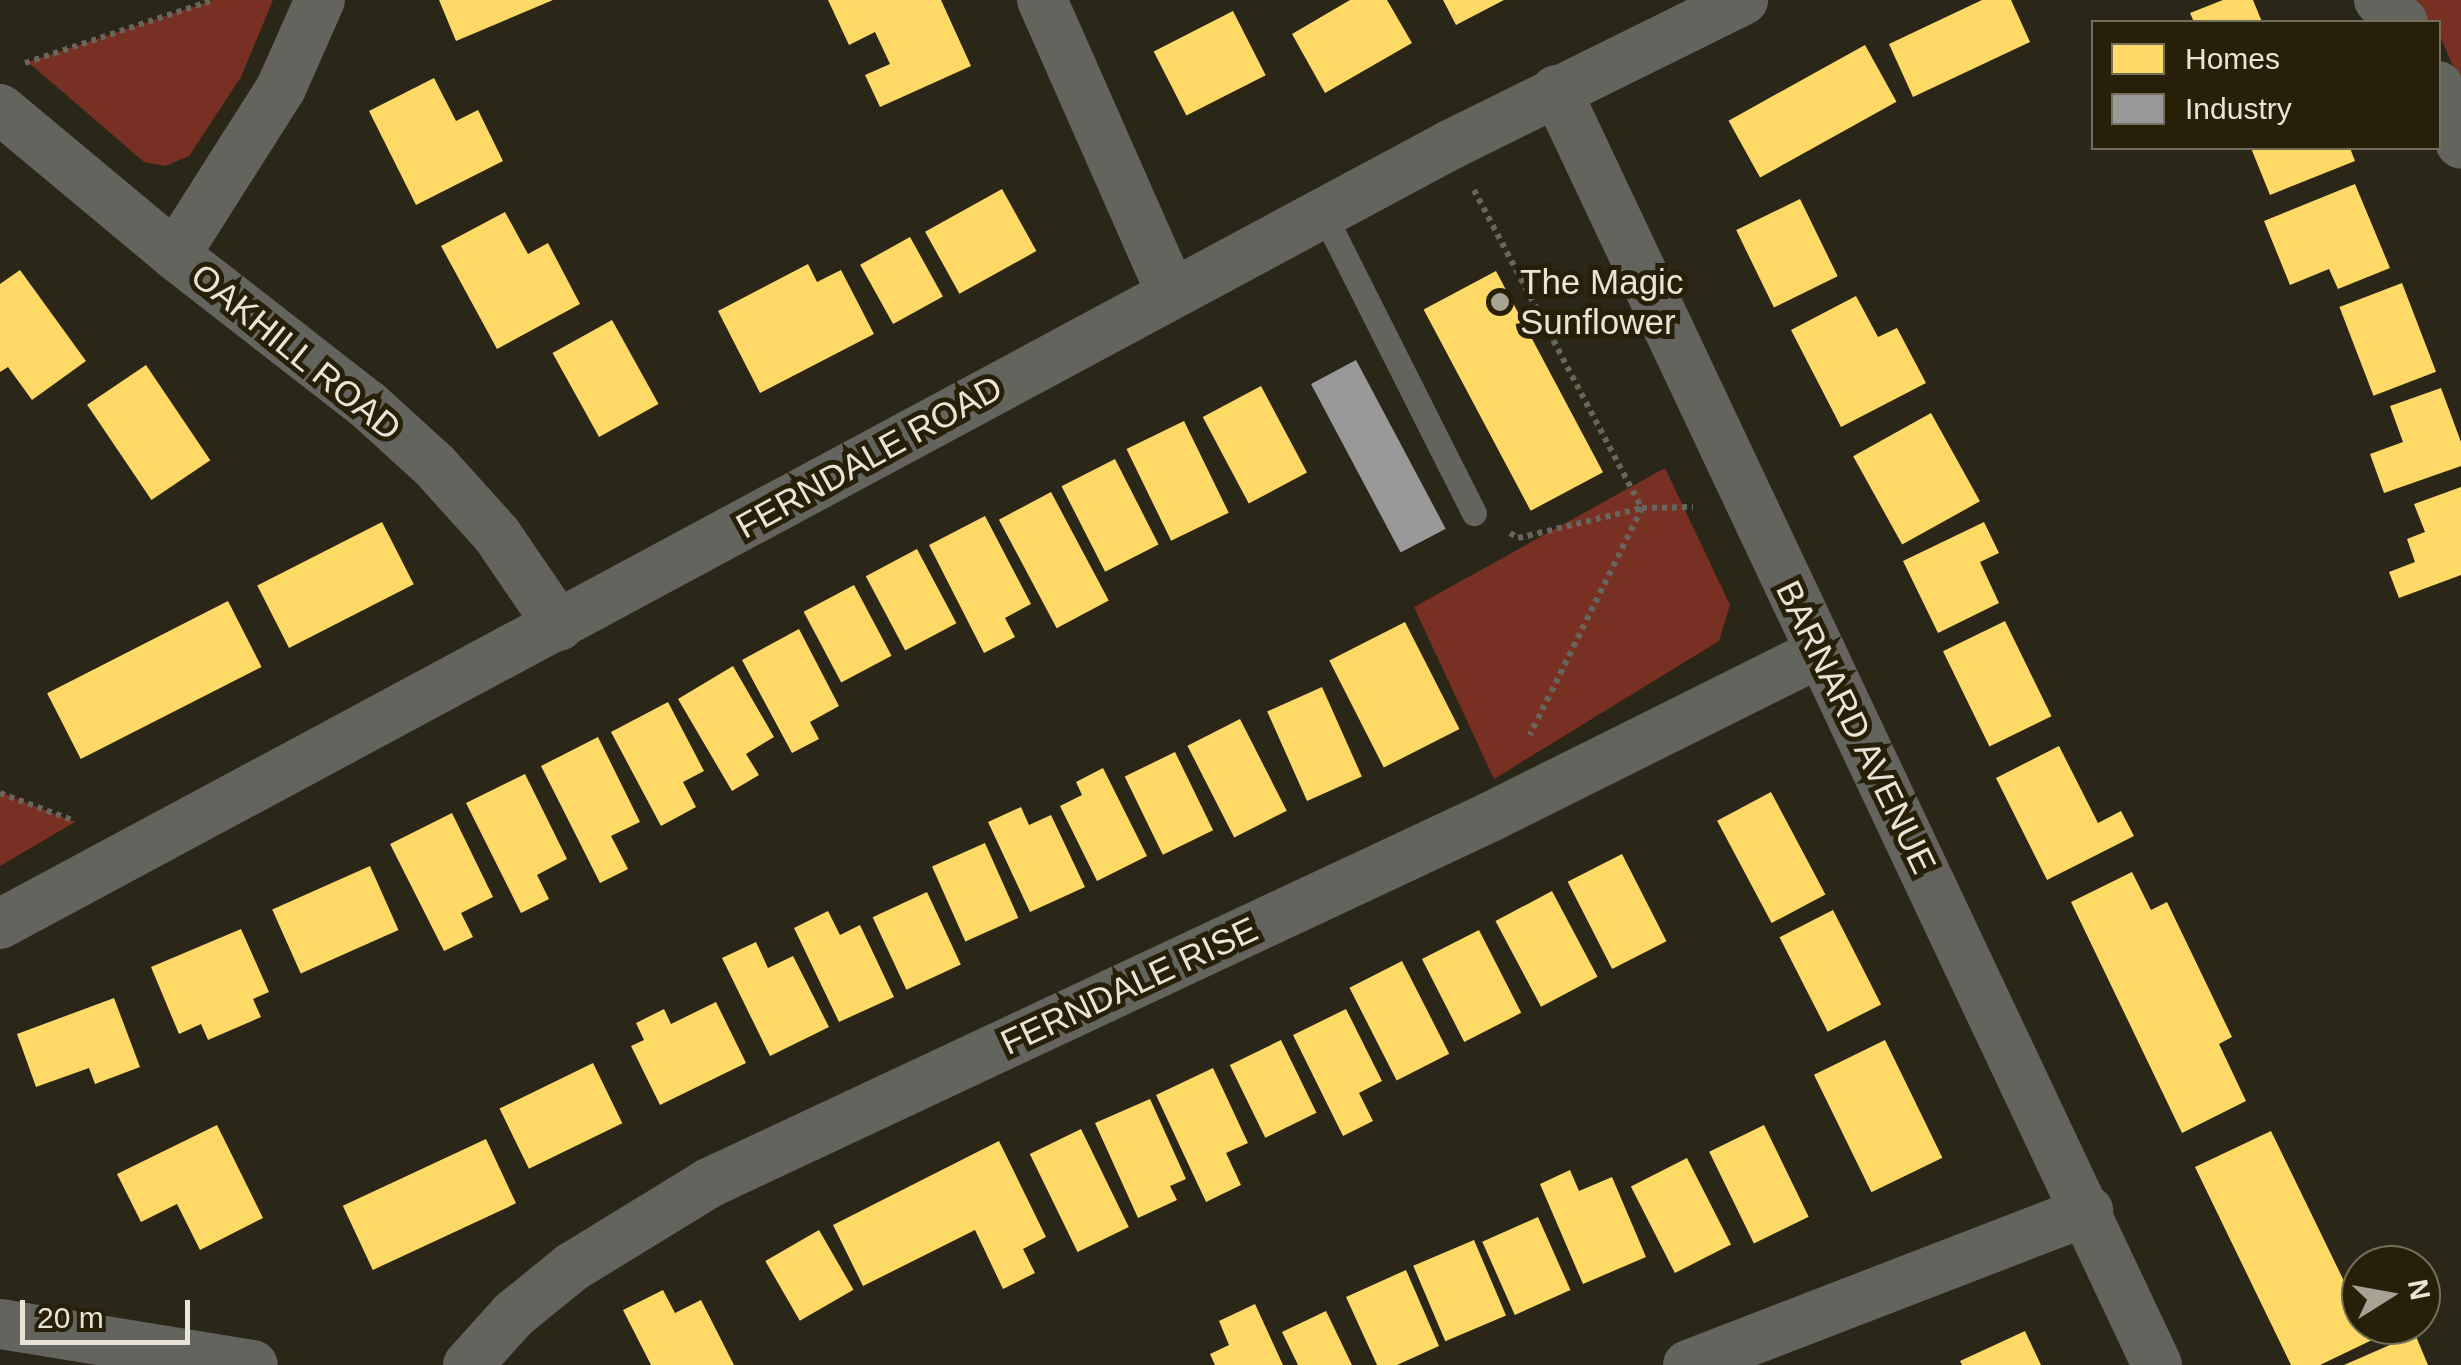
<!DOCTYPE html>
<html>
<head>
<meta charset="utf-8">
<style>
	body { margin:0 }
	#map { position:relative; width:2461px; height:1365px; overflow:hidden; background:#2a2618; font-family:Helvetica,sans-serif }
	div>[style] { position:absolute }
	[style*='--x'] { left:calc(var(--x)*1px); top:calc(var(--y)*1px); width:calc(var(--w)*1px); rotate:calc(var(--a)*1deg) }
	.green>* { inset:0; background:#783022 }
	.homes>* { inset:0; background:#ffd966; transform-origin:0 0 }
	.industry>* { inset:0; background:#999; transform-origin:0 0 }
	.path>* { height:6px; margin-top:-3px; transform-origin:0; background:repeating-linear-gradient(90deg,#66655e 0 5px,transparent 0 10px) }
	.lane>* { height:25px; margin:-12.5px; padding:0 12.5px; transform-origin:12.5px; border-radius:12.5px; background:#64645f }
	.street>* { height:50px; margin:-25px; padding:0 25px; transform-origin:25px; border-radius:25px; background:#64645f }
	.dots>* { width:28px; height:28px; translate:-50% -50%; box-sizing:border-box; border:5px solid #271f08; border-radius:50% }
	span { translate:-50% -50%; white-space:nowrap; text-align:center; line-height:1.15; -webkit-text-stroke:10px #271f08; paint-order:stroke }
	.poi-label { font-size:35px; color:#e9e4d6 }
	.left { translate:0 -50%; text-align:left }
	.street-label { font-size:35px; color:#e9e4d6 }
	.legend { position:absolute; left:2091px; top:20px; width:350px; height:130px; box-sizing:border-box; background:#271f08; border:2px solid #756e5a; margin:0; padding:12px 18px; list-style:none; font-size:30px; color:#e9e4d6 }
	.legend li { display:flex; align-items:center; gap:20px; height:50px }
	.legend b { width:50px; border:2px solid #756e5a }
	.north { position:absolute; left:2341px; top:1245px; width:100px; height:100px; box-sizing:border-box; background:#271f08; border:2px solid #756e5a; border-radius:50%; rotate:79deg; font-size:28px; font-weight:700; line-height:40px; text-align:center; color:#e9e4d6 }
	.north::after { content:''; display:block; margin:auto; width:35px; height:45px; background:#a6a294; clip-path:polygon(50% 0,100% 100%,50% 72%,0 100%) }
	.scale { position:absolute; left:20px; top:1300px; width:170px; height:45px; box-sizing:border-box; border:5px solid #e9e4d6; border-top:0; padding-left:12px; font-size:30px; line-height:35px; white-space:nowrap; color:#e9e4d6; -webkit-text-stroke:8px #271f08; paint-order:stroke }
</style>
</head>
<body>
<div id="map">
	<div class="green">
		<i style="clip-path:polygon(213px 0,273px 0,241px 77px,189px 156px,165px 166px,144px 162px,28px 62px)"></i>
		<i style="clip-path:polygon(2409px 0,2461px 0,2461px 84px,2439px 34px,2438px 22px,2430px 22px)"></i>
		<i style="clip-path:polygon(1665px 468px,1730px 605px,1719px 641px,1494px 779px,1414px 607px)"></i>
		<i style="clip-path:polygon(0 793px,3px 793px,75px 822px,0 866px)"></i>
	</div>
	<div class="homes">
		<i style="clip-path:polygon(439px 0,553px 0,456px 41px)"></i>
		<i style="clip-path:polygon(828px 0,941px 0,971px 66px,880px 107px,865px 75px,890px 64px,875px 32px,849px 45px)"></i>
		<i style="clip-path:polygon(1350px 0,1387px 0,1412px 43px,1325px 93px,1292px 34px)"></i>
		<i style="clip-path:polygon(1443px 0,1504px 0,1456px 25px)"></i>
		<i style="clip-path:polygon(1982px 0,2011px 0,2030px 42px,1913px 97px,1889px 44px)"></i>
		<i style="clip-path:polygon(2223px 0,2253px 0,2262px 22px,2194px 22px,2190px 13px)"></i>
		<i style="left:1233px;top:11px;width:72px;height:89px;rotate:63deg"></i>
		<i style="left:1865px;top:45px;width:65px;height:156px;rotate:61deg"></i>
		<i style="clip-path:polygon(434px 78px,456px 121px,478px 110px,503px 161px,416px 205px,369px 111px)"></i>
		<i style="clip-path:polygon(2251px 148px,2350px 148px,2355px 161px,2270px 195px)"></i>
		<i style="clip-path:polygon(2355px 184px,2390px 268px,2338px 289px,2329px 269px,2290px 285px,2264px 221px)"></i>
		<i style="left:1002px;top:189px;width:71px;height:88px;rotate:61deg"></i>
		<i style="left:1800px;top:199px;width:86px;height:71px;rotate:64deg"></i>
		<i style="clip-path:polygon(505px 212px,528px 254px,548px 243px,580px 304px,497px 349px,441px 246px)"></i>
		<i style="left:910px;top:237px;width:68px;height:57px;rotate:61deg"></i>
		<i style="clip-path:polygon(808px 264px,817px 282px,841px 270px,874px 334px,760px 393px,718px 311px)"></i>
		<i style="clip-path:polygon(20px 270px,86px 361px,32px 400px,8px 367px,0 372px,0 284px)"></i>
		<i style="left:1496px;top:271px;width:228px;height:82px;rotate:62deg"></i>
		<i style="left:2402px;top:283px;width:95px;height:67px;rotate:69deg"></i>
		<i style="clip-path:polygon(1856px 296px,1878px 337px,1897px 328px,1926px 383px,1841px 427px,1791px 330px)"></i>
		<i style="left:612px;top:320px;width:96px;height:68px;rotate:61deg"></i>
		<i style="left:146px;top:365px;width:115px;height:71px;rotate:56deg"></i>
		<i style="left:1261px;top:386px;width:98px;height:66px;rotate:62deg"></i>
		<i style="clip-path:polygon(2441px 388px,2461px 442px,2461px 466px,2384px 493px,2370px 454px,2403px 442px,2390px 406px)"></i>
		<i style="left:1931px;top:413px;width:101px;height:89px;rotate:61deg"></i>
		<i style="left:1184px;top:421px;width:102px;height:64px;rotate:64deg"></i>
		<i style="left:1115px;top:459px;width:96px;height:60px;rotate:63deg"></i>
		<i style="clip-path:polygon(2461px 487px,2461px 575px,2399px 598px,2389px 572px,2415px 562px,2407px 539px,2425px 532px,2414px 504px)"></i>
		<i style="left:1051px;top:492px;width:123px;height:59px;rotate:62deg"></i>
		<i style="clip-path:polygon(985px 516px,1031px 604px,1005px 618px,1015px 637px,984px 653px,929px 545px)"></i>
		<i style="left:382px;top:522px;width:70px;height:140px;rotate:63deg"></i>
		<i style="clip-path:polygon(1984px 522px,1999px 553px,1980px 562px,1999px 603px,1938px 633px,1903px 561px)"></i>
		<i style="left:917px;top:549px;width:84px;height:58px;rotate:62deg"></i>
		<i style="left:854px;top:585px;width:80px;height:57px;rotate:62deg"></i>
		<i style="left:228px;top:601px;width:74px;height:203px;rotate:63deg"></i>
		<i style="left:2005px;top:621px;width:106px;height:69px;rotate:64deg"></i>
		<i style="left:1405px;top:622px;width:120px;height:85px;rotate:63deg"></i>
		<i style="clip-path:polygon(799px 629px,839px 706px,810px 722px,819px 739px,792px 753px,742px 660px)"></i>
		<i style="clip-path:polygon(733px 666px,774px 737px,746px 754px,759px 775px,732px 791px,678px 699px)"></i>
		<i style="left:1322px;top:687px;width:98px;height:60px;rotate:66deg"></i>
		<i style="clip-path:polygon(668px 702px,704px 771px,683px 782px,696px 807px,661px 826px,611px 732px)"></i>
		<i style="left:1240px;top:719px;width:103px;height:59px;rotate:63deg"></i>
		<i style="clip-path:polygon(598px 737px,640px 822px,611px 836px,628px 869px,600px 883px,541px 766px)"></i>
		<i style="clip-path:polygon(2059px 746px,2098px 823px,2121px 811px,2134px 836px,2047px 880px,1996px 778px)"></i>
		<i style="left:1175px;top:752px;width:87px;height:56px;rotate:64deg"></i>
		<i style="clip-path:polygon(1103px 768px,1147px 856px,1097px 881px,1060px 806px,1082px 795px,1076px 782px)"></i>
		<i style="clip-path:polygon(525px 774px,567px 859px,537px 875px,549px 899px,521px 913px,466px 803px)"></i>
		<i style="left:1771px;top:792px;width:116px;height:61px;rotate:62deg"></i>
		<i style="clip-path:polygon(1021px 807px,1029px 825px,1051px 815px,1085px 887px,1030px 912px,988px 822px)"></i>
		<i style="clip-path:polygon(452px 813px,493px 897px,461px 913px,473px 937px,444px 951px,390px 844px)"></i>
		<i style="left:985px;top:843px;width:82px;height:58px;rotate:66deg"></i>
		<i style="left:1622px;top:854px;width:98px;height:61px;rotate:63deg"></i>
		<i style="left:370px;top:866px;width:70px;height:107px;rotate:66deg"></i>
		<i style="clip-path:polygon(2132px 872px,2151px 910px,2167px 902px,2232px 1037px,2219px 1044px,2246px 1101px,2182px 1133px,2071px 902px)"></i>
		<i style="left:1552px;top:891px;width:97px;height:64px;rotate:62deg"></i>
		<i style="left:927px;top:892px;width:80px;height:60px;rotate:65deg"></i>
		<i style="left:1833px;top:910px;width:106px;height:60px;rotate:63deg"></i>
		<i style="clip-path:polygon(828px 911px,840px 935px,860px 925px,894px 997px,839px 1022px,794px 928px)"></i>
		<i style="clip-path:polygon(241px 929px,269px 992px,253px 999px,261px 1017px,208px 1040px,201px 1024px,179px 1034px,151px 967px)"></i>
		<i style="left:1479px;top:930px;width:93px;height:64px;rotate:63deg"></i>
		<i style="clip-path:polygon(756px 942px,768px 968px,793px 956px,829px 1027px,770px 1056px,722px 958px)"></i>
		<i style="left:1402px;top:961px;width:104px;height:59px;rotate:63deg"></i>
		<i style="clip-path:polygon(114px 998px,140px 1067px,95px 1084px,89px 1068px,36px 1087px,17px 1034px)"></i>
		<i style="clip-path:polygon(716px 1002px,746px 1063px,660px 1105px,631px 1046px,644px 1040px,636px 1023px,664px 1009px,671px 1024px)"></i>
		<i style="clip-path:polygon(1346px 1009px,1382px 1081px,1359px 1093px,1373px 1121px,1343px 1136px,1293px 1035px)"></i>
		<i style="left:1281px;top:1040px;width:81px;height:57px;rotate:64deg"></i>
		<i style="left:1885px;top:1040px;width:131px;height:79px;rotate:64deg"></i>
		<i style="left:593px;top:1063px;width:67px;height:104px;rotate:64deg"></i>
		<i style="clip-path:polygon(1213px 1068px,1248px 1143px,1226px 1153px,1241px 1185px,1206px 1202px,1156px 1095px)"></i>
		<i style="clip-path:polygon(1150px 1099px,1186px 1179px,1170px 1186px,1177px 1200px,1138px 1218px,1095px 1123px)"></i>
		<i style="clip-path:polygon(217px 1125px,263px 1218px,200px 1250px,177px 1204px,141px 1222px,117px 1174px)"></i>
		<i style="left:1764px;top:1125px;width:102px;height:61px;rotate:64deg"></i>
		<i style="left:1081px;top:1129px;width:109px;height:57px;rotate:64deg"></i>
		<i style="clip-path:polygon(2271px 1131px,2361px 1316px,2361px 1325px,2397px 1328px,2320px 1365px,2291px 1365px,2195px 1167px)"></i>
		<i style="left:486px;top:1139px;width:71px;height:158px;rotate:65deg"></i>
		<i style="clip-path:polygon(999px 1141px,1046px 1237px,1023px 1249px,1035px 1273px,1003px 1289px,975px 1230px,863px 1286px,833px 1225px)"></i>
		<i style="left:1687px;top:1158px;width:97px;height:63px;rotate:63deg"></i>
		<i style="clip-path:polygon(1570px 1170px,1579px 1191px,1612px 1177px,1646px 1257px,1583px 1284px,1540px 1184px)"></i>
		<i style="left:1538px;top:1217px;width:80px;height:61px;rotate:66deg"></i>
		<i style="left:819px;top:1230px;width:69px;height:62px;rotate:60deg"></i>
		<i style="left:1474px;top:1240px;width:82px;height:66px;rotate:67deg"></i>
		<i style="clip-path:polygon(1406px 1270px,1439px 1346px,1397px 1365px,1377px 1365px,1346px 1297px)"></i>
		<i style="clip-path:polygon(663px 1290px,675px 1313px,701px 1300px,734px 1365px,651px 1365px,623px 1310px)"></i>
		<i style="clip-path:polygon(1255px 1304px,1283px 1365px,1215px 1365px,1210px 1354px,1229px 1345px,1219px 1321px)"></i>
		<i style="clip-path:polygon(1326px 1311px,1352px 1365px,1298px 1365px,1282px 1332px)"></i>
		<i style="clip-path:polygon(2025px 1331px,2041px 1365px,1962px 1365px,1960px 1361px)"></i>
		<i style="clip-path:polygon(2415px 1334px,2428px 1365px,2344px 1365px)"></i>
	</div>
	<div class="industry">
		<i style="left:1356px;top:360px;width:191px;height:51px;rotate:62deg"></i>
	</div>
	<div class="path">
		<i style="--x:25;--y:63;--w:198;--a:-18.5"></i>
		<i style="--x:1474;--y:190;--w:360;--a:62.2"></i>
		<i style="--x:1642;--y:508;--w:253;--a:116.3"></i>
		<i style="--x:1510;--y:533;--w:9;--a:32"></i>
		<i style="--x:1518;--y:538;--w:128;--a:-13.6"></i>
		<i style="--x:1642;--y:508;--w:51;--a:-1.1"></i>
		<i style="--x:0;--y:793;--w:80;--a:20.5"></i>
	</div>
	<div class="lane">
		<i style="--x:1323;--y:213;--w:336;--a:63.3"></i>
	</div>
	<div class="street">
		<i style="--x:1042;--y:0;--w:320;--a:66.2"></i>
		<i style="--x:2379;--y:0;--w:33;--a:43"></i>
		<i style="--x:2438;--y:86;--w:62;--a:68.4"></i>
		<i style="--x:1556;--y:90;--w:1410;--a:64.76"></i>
		<i style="--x:0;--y:109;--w:228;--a:39.8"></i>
		<i style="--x:175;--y:255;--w:244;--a:37.9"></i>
		<i style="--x:368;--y:405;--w:89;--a:42.3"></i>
		<i style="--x:434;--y:465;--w:94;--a:48"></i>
		<i style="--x:497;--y:535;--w:110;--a:55.7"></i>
		<i style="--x:175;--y:255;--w:198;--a:-57.6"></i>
		<i style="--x:281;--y:88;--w:96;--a:-66.1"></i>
		<i style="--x:0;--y:924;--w:1646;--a:-28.25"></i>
		<i style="--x:1450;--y:145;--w:327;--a:-26.3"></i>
		<i style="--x:0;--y:1324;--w:256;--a:9.2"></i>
		<i style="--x:468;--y:1365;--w:69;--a:-48"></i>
		<i style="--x:514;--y:1314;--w:75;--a:-39"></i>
		<i style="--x:572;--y:1267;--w:161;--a:-31.5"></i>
		<i style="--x:709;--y:1183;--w:863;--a:-25.11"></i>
		<i style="--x:1490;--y:817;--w:370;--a:-26.5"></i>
		<i style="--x:1688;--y:1365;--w:429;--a:-21.1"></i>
	</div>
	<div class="dots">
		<i style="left:1500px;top:302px;background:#a6a294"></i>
	</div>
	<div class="poi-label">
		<span class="left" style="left:1520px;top:302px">The Magic<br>Sunflower</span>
	</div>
	<div class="street-label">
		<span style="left:296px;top:352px;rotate:39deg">OAKHILL ROAD</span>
		<span style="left:869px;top:457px;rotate:-29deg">FERNDALE ROAD</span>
		<span style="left:1856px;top:727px;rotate:64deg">BARNARD AVENUE</span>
		<span style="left:1129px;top:986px;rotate:-25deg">FERNDALE RISE</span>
	</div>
	<ul class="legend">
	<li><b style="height:28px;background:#ffd966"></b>Homes</li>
	<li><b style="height:28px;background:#999"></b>Industry</li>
	</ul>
	<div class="north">N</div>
	<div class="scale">20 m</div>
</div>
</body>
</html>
